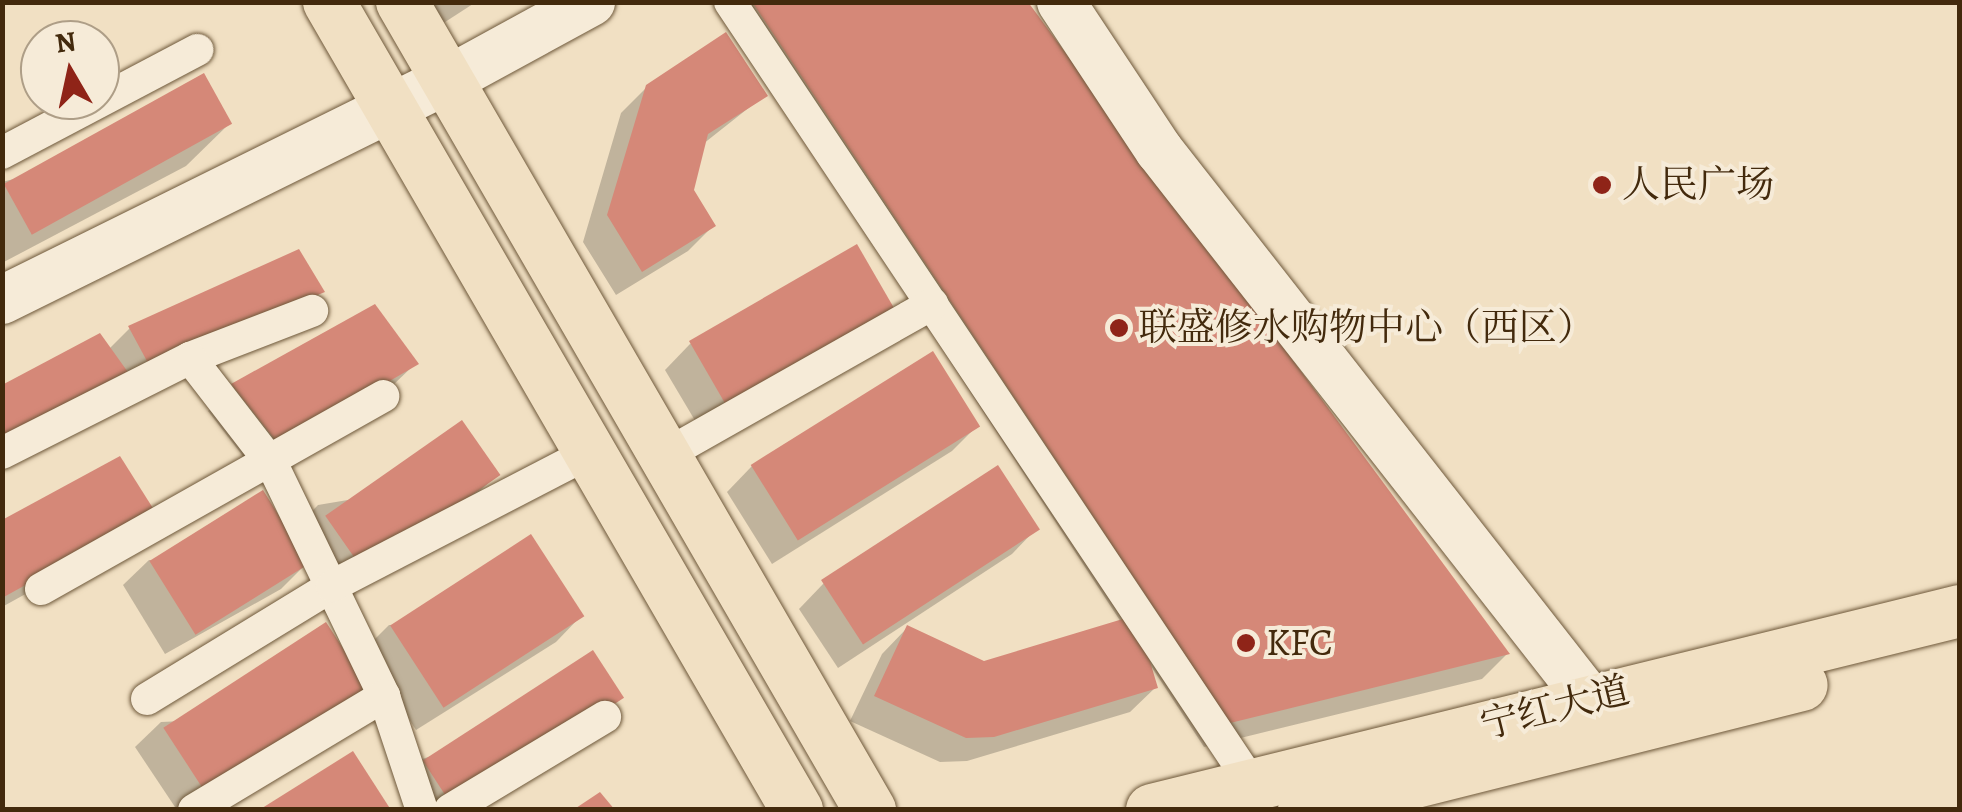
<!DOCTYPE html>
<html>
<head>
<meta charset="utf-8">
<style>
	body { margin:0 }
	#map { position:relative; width:1962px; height:812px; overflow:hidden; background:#f1e0c3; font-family:Alegreya,"Noto Serif SC",serif }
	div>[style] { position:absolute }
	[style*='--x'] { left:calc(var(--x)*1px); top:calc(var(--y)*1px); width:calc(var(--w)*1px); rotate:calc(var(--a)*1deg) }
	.shadow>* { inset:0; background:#0003 }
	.building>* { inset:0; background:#d58878; transform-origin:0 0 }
	.roads { filter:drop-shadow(0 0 2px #6e583a) drop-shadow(0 0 2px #6e583a) }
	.street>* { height:32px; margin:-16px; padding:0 16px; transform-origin:16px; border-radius:16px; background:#f6ebd8 }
	.secondary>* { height:48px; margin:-24px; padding:0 24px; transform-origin:24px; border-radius:24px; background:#f6ebd8 }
	.primary>* { height:52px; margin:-26px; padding:0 26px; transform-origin:26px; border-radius:26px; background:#f1e0c3 }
	.dots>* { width:28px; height:28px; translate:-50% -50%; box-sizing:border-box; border:5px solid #f6ebd8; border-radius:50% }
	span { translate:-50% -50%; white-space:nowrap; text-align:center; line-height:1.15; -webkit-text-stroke:8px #f6ebd8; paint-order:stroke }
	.poi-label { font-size:38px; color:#432a0d }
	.left { translate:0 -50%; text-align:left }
	.street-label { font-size:38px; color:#432a0d }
	.frame { position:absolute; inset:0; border:5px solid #432a0d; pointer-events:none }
	.north { position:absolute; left:20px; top:20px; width:100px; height:100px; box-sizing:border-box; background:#f6ebd8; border:2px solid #ae9e87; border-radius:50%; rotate:351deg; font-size:28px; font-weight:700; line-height:40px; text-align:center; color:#432a0d }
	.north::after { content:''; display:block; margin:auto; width:35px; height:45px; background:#8f2418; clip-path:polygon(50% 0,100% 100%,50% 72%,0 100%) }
</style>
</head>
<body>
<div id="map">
	<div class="shadow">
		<i style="clip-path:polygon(428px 2px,476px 2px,442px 24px)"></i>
		<i style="clip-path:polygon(715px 2px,1025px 2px,1507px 654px,1482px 679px,1204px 747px,1151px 666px,1156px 687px,1130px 712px,967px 761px,940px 762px,850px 721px,882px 654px,907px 628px,984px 663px,1121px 622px)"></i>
		<i style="clip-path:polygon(647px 87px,765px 95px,703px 144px,691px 190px,713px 226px,688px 251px,616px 295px,583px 242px,621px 113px)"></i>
		<i style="clip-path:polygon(229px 124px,186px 166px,2px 263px,2px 182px)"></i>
		<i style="clip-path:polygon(856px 248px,891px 307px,700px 429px,665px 370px,690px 344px)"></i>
		<i style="clip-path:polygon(322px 291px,302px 311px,128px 381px,109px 349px,130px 328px)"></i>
		<i style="clip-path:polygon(416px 363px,390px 388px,253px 469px,208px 411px,233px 386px)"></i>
		<i style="clip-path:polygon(977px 426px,952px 451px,772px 564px,727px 492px,752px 466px)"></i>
		<i style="clip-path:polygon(496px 475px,477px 494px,332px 577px,299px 525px,318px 505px)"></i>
		<i style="clip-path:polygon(2px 523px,127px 538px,2px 607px)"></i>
		<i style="clip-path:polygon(1037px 528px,1012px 554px,838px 668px,799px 609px,824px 583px)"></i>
		<i style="clip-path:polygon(149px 560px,306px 564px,281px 589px,165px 654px,123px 585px)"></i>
		<i style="clip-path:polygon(581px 616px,556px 642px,416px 730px,364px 650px,389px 625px)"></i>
		<i style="clip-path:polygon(621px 697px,601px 717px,422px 810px,422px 759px)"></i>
		<i style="clip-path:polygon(342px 714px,177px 810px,135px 747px,161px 722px)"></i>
	</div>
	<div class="building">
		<i style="clip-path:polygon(752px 2px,1028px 2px,1510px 654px,1230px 723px)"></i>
		<i style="clip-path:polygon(726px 32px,768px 96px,708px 134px,694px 190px,716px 226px,642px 272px,607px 215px,646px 85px)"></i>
		<i style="left:204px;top:73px;width:58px;height:229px;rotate:61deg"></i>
		<i style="left:857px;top:244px;width:74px;height:194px;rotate:60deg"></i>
		<i style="clip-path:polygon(299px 249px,325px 292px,148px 363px,128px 326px)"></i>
		<i style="clip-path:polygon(375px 304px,419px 364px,279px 445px,231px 384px)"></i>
		<i style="clip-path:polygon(100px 333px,130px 375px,2px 439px,2px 385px)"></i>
		<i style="left:933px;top:351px;width:89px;height:215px;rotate:58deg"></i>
		<i style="left:462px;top:420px;width:67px;height:167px;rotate:55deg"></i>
		<i style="clip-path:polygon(120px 456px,156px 513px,2px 598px,2px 520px)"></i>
		<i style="left:998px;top:465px;width:77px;height:211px;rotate:57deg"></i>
		<i style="left:263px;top:490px;width:87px;height:134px;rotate:58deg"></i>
		<i style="left:531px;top:534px;width:98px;height:168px;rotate:57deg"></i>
		<i style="clip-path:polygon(1136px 615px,1158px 688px,994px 737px,966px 738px,874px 696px,907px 625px,984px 661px)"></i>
		<i style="left:326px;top:622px;width:80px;height:194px;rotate:57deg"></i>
		<i style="left:593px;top:650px;width:57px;height:203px;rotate:57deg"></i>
		<i style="clip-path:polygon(353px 751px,391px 810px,259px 810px)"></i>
		<i style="clip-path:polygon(600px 792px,615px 810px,573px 810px)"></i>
	</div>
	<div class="roads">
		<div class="street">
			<i style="--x:730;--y:2;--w:940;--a:56.28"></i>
			<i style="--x:2;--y:153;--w:221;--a:-27.8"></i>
			<i style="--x:190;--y:358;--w:131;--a:-21.1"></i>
			<i style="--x:2;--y:453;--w:211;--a:-26.8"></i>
			<i style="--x:190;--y:358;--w:134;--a:52.3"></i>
			<i style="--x:272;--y:464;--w:258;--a:64.2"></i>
			<i style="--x:384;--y:696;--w:120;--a:71.6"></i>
			<i style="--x:667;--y:454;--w:305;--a:-29.5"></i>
			<i style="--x:41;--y:589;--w:393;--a:-29.4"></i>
			<i style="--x:147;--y:699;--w:217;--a:-31.4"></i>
			<i style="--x:332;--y:586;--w:292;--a:-27.4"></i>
			<i style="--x:194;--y:810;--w:222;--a:-31"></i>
			<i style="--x:450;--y:810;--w:181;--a:-31"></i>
		</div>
		<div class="secondary">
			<i style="--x:1061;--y:2;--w:178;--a:56.5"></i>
			<i style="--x:1159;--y:150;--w:697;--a:51.93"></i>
			<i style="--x:2;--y:300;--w:497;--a:-26.3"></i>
			<i style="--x:448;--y:80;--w:163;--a:-28.6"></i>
		</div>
		<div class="primary">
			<i style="--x:329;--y:2;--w:934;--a:59.92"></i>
			<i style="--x:402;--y:2;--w:934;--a:59.92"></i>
			<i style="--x:1152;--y:810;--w:832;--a:-13.84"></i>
			<i style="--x:1304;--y:810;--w:513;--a:-14.09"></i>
		</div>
	</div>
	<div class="dots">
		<i style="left:1602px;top:185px;background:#8f2418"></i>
		<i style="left:1119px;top:328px;background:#8f2418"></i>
		<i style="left:1246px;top:643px;background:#8f2418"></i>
	</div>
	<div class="poi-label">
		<span class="left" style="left:1622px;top:185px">人民广场</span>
		<span class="left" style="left:1139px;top:328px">联盛修水购物中心（西区）</span>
		<span class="left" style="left:1266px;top:643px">KFC</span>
	</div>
	<div class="street-label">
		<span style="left:1555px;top:708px;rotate:-14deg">宁红大道</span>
	</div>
	<div class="frame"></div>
	<div class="north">N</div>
</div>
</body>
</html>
